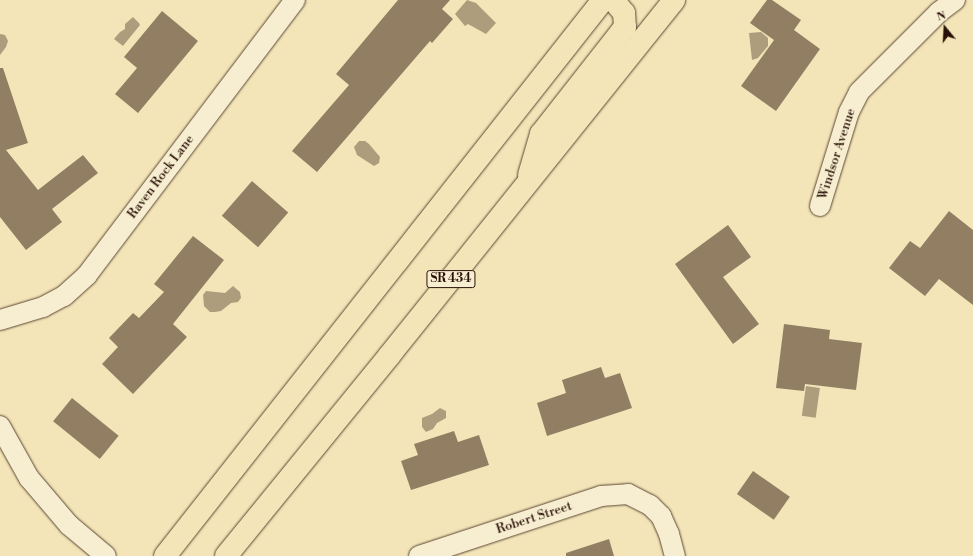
<!DOCTYPE html>
<html>
<head>
<meta charset="utf-8">
<style>
	body { margin:0 }
	#map { position:relative; width:973px; height:556px; overflow:hidden; background:#f3e5b8; font-family:"Libre Bodoni",serif }
	div>[style] { position:absolute }
	[style*='--x'] { left:calc(var(--x)*1px); top:calc(var(--y)*1px); width:calc(var(--w)*1px); rotate:calc(var(--a)*1deg) }
	.water>* { inset:0; background:#ae9d7c; transform-origin:0 0 }
	.building>* { inset:0; background:#927f63; transform-origin:0 0 }
	.roads { filter:drop-shadow(0 0 1px #5c4633) drop-shadow(0 0 1px #5c4633) }
	.minor>* { height:20px; margin:-10px; padding:0 10px; transform-origin:10px; border-radius:10px; background:#f7eed1 }
	.primary>* { height:22px; margin:-11px; padding:0 11px; transform-origin:11px; border-radius:11px; background:#f3e5b8 }
	span { translate:-50% -50%; white-space:nowrap; text-align:center; line-height:1.15; -webkit-text-stroke:4px #f7eed1; paint-order:stroke }
	.shield-label span { padding:1px 3px; background:#f7eed1; border:1px solid; border-radius:3px; -webkit-text-stroke-width:0 }
	.shield-label { font-size:12px; color:#291107; font-weight:700 }
	.street-label { font-size:13px; color:#291107 }
	.north { position:absolute; left:925px; top:8px; width:40px; height:40px; -webkit-text-stroke:3px #f7eed1; paint-order:stroke; rotate:342deg; font-size:11px; font-weight:700; line-height:16px; text-align:center; color:#291107 }
	.north::after { content:''; display:block; margin:auto; width:14px; height:18px; background:#291107; clip-path:polygon(50% 0,100% 100%,50% 72%,0 100%) }
</style>
</head>
<body>
<div id="map">
	<div class="water">
		<i style="clip-path:polygon(467px 0,476px 3px,496px 23px,486px 34px,468px 24px,465px 26px,455px 14px)"></i>
		<i style="clip-path:polygon(133px 17px,139px 23px,140px 25px,123px 46px,114px 39px,120px 32px,125px 29px,125px 24px)"></i>
		<i style="clip-path:polygon(761px 32px,768px 38px,768px 46px,758px 58px,752px 60px,749px 33px)"></i>
		<i style="clip-path:polygon(0 34px,5px 35px,8px 41px,6px 47px,0 55px)"></i>
		<i style="clip-path:polygon(359px 141px,365px 141px,369px 144px,380px 157px,379px 163px,374px 166px,357px 155px,354px 147px)"></i>
		<i style="clip-path:polygon(233px 286px,240px 292px,241px 298px,238px 302px,231px 303px,221px 311px,215px 312px,210px 312px,204px 306px,203px 295px,206px 291px,225px 293px)"></i>
		<i style="left:806px;top:386px;width:14px;height:30px;rotate:8deg"></i>
		<i style="clip-path:polygon(440px 408px,446px 411px,446px 418px,437px 423px,433px 429px,426px 432px,422px 427px,422px 418px,432px 414px)"></i>
	</div>
	<div class="building">
		<i style="clip-path:polygon(398px 0,450px 0,442px 9px,453px 19px,432px 43px,430px 41px,317px 172px,292px 151px,349px 85px,336px 74px)"></i>
		<i style="clip-path:polygon(767px 0,772px 0,801px 20px,794px 30px,820px 49px,776px 111px,741px 86px,774px 40px,750px 23px)"></i>
		<i style="clip-path:polygon(162px 11px,198px 41px,138px 113px,115px 94px,137px 68px,124px 57px)"></i>
		<i style="clip-path:polygon(0 68px,3px 68px,28px 143px,6px 150px,38px 190px,83px 155px,98px 173px,52px 209px,62px 222px,26px 250px,0 217px)"></i>
		<i style="left:252px;top:181px;width:48px;height:46px;rotate:41deg"></i>
		<i style="clip-path:polygon(949px 211px,973px 230px,973px 305px,939px 279px,925px 296px,889px 268px,910px 241px,920px 248px)"></i>
		<i style="clip-path:polygon(728px 225px,751px 257px,723px 277px,759px 324px,733px 344px,675px 264px)"></i>
		<i style="clip-path:polygon(193px 236px,224px 260px,173px 324px,187px 337px,133px 394px,102px 364px,118px 347px,109px 338px,133px 313px,139px 318px,164px 292px,154px 284px)"></i>
		<i style="clip-path:polygon(784px 324px,830px 330px,829px 339px,862px 343px,856px 390px,805px 384px,804px 391px,776px 388px)"></i>
		<i style="clip-path:polygon(601px 367px,605px 378px,620px 373px,632px 408px,547px 436px,537px 403px,566px 393px,562px 380px)"></i>
		<i style="left:72px;top:398px;width:60px;height:30px;rotate:39deg"></i>
		<i style="clip-path:polygon(454px 431px,458px 442px,479px 435px,489px 465px,411px 490px,401px 461px,418px 455px,414px 444px)"></i>
		<i style="left:753px;top:471px;width:45px;height:28px;rotate:35deg"></i>
		<i style="clip-path:polygon(609px 539px,614px 556px,566px 556px,566px 553px)"></i>
	</div>
	<div class="roads">
		<div class="minor">
			<i style="--x:820;--y:206;--w:98;--a:-72.9"></i>
			<i style="--x:849;--y:112;--w:22;--a:-63"></i>
			<i style="--x:859;--y:92;--w:113;--a:-45"></i>
			<i style="--x:939;--y:12;--w:20;--a:-37"></i>
			<i style="--x:0;--y:320;--w:45;--a:-16.8"></i>
			<i style="--x:43;--y:307;--w:24;--a:-28"></i>
			<i style="--x:64;--y:296;--w:31;--a:-42"></i>
			<i style="--x:87;--y:275;--w:345;--a:-52.9"></i>
			<i style="--x:0;--y:426;--w:60;--a:60.9"></i>
			<i style="--x:29;--y:478;--w:62;--a:49.6"></i>
			<i style="--x:69;--y:525;--w:48;--a:40"></i>
			<i style="--x:419;--y:556;--w:192;--a:-18.2"></i>
			<i style="--x:601;--y:496;--w:27;--a:-4"></i>
			<i style="--x:628;--y:494;--w:25;--a:27"></i>
			<i style="--x:650;--y:505;--w:16;--a:45"></i>
			<i style="--x:661;--y:516;--w:20;--a:66"></i>
			<i style="--x:669;--y:534;--w:23;--a:75"></i>
		</div>
		<div class="primary">
			<i style="--x:529;--y:175;--w:43;--a:-73.7"></i>
			<i style="--x:541;--y:134;--w:136;--a:-51.9"></i>
			<i style="--x:625;--y:27;--w:14;--a:-94"></i>
			<i style="--x:624;--y:13;--w:17;--a:-130"></i>
			<i style="--x:165;--y:556;--w:708;--a:-51.77"></i>
			<i style="--x:226;--y:556;--w:258;--a:-50.8"></i>
			<i style="--x:389;--y:356;--w:456;--a:-51.3"></i>
		</div>
	</div>
	<div class="shield-label">
		<span style="left:451px;top:279px">SR 434</span>
	</div>
	<div class="street-label">
		<span style="left:837px;top:154px;rotate:-72deg">Windsor Avenue</span>
		<span style="left:161px;top:177px;rotate:-53deg">Raven Rock Lane</span>
		<span style="left:534px;top:518px;rotate:-18deg">Robert Street</span>
	</div>
	<div class="north">N</div>
</div>
</body>
</html>
